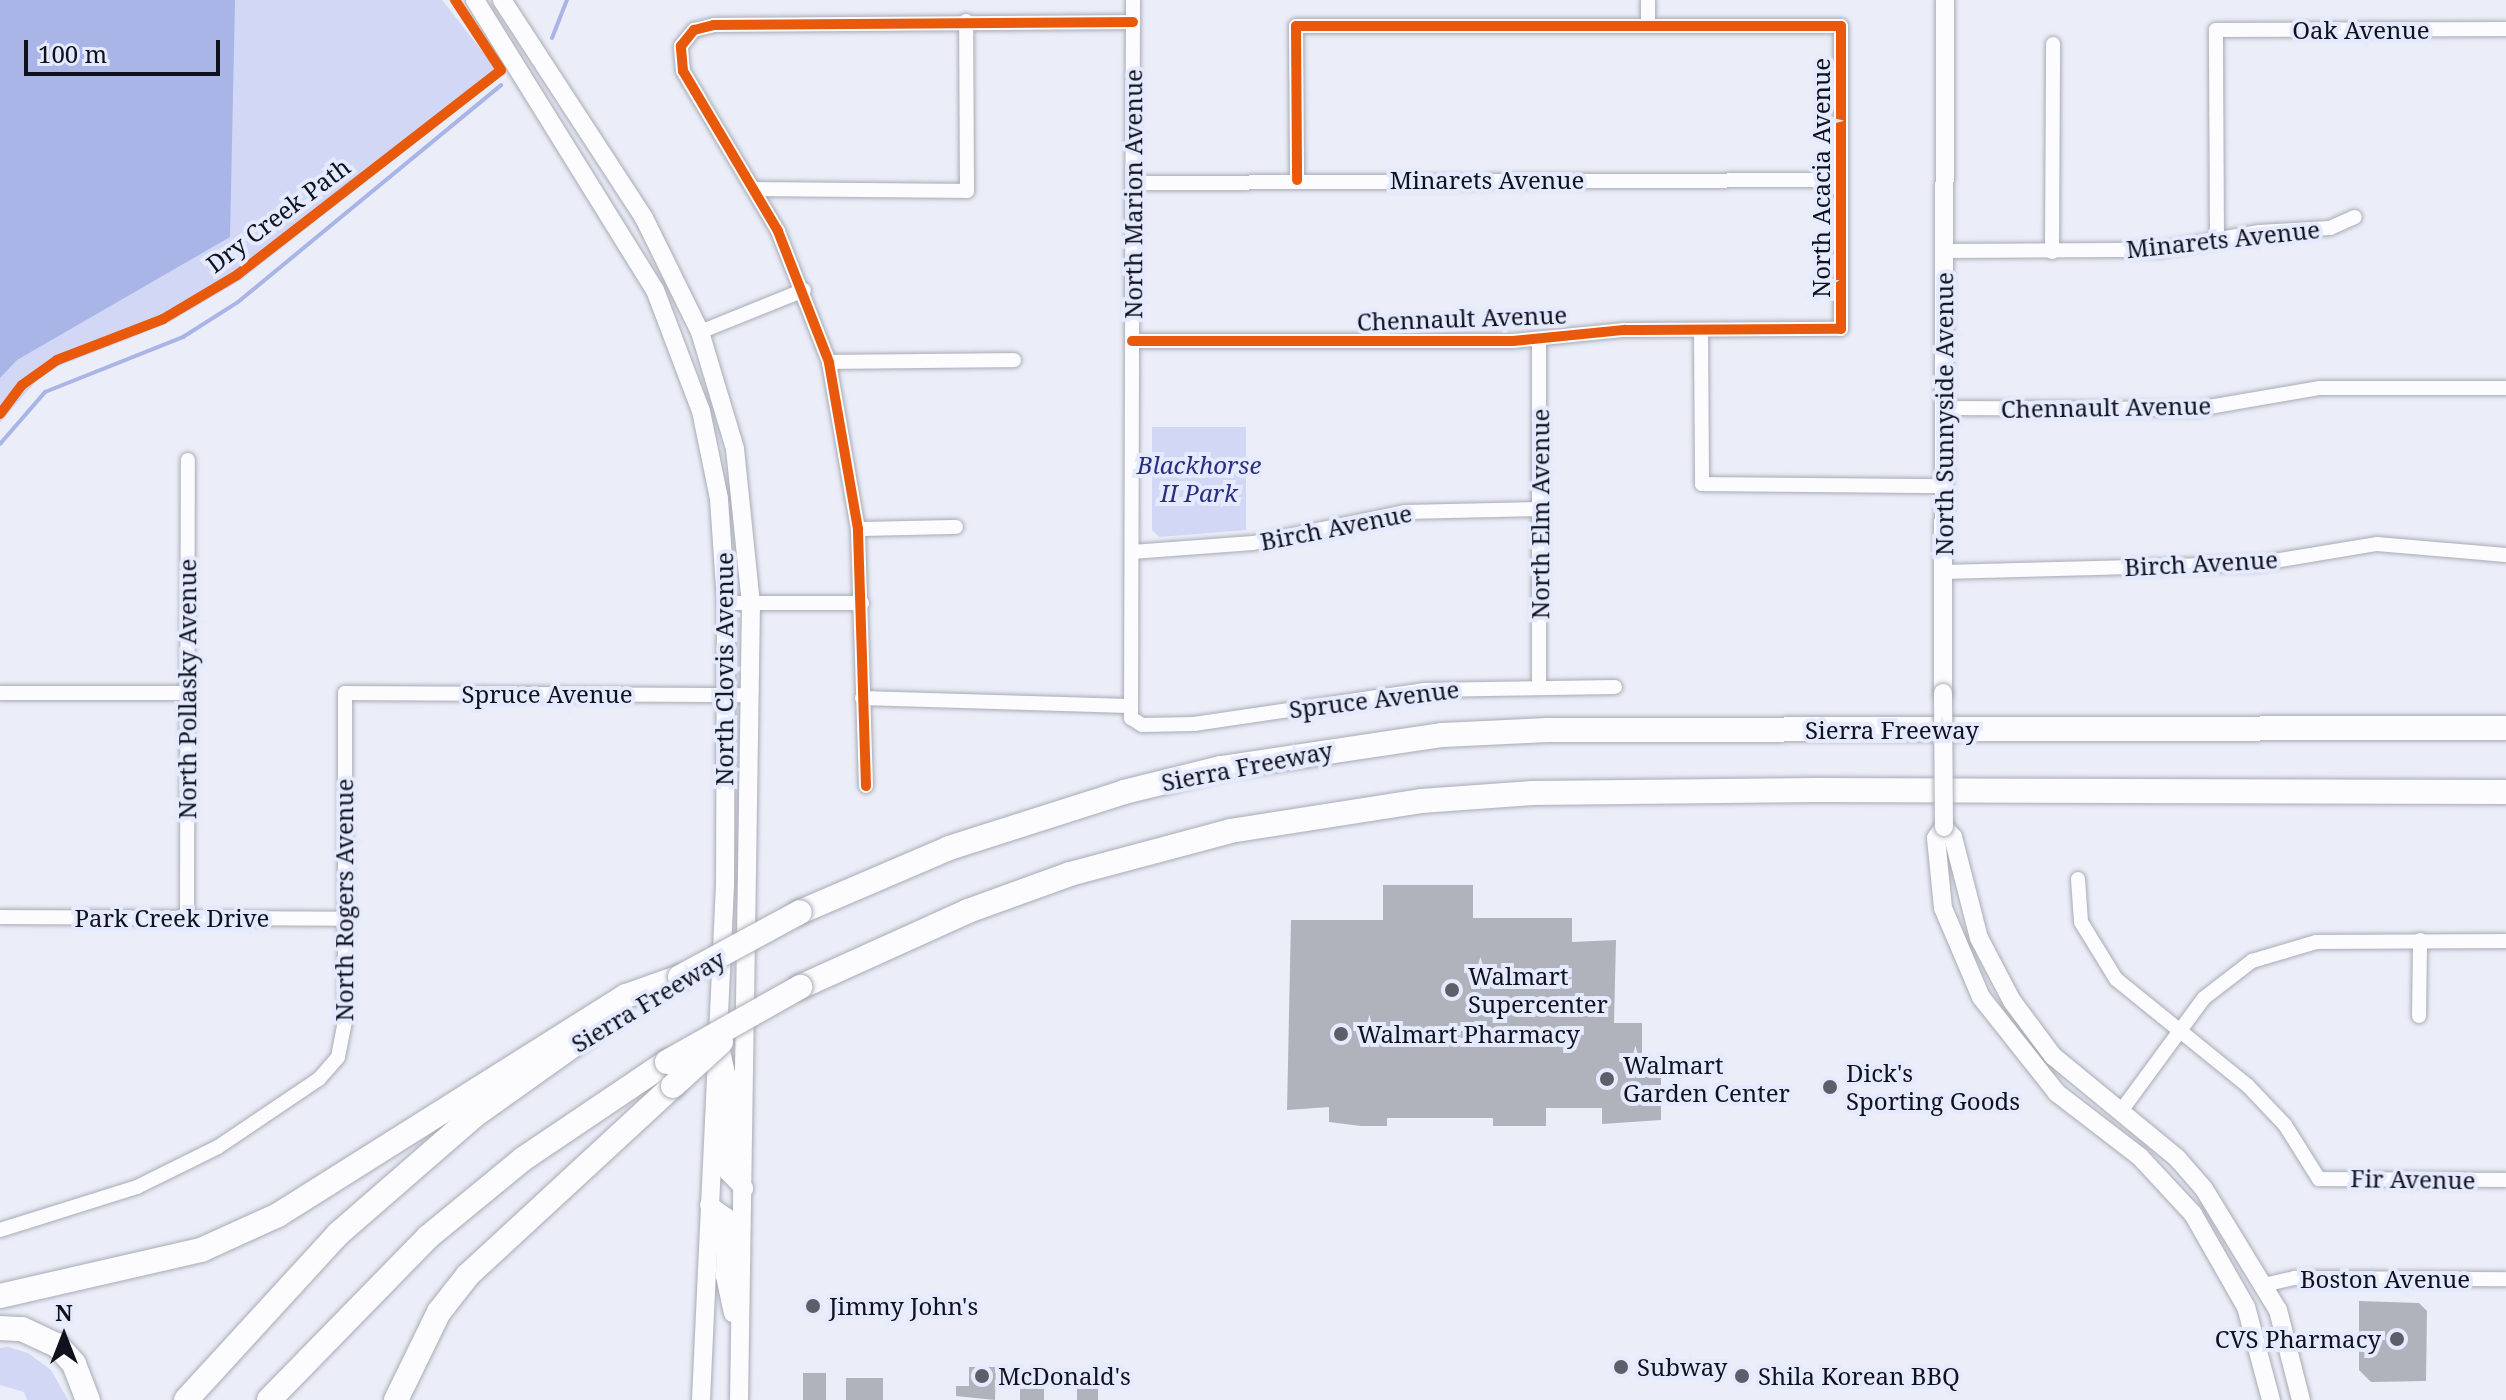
<!DOCTYPE html>
<html>
<head>
<meta charset="utf-8">
<style>
	body { margin:0 }
	#map { position:relative; width:2506px; height:1400px; overflow:hidden; background:#ebeef8; font-family:"Noto Serif",serif }
	div>[style] { position:absolute }
	[style*='--x'] { left:calc(var(--x)*1px); top:calc(var(--y)*1px); width:calc(var(--w)*1px); rotate:calc(var(--a)*1deg) }
	.green>* { inset:0; background:#d1d7f5 }
	.water>* { inset:0; background:#a9b4e7 }
	.stream>* { height:4px; margin:-2px; padding:0 2px; transform-origin:2px; border-radius:2px; background:#a9b4e7 }
	.building>* { inset:0; background:#b0b2bc; transform-origin:0 0 }
	.roads { filter:drop-shadow(0 0 2px #a8abb5) drop-shadow(0 0 2px #a8abb5) }
	.street>* { height:14px; margin:-7px; padding:0 7px; transform-origin:7px; border-radius:7px; background:#fcfcfe }
	.secondary>* { height:18px; margin:-9px; padding:0 9px; transform-origin:9px; border-radius:9px; background:#fcfcfe }
	.highway>* { height:24px; margin:-12px; padding:0 12px; transform-origin:12px; border-radius:12px; background:#fcfcfe }
	.bridges { filter:drop-shadow(0 0 2px #a8abb5) drop-shadow(0 0 2px #a8abb5) }
	.secondary-bridge>* { height:18px; margin:-9px; padding:0 9px; transform-origin:9px; border-radius:9px; background:#fcfcfe }
	.highway-bridge>* { height:24px; margin:-12px; padding:0 12px; transform-origin:12px; border-radius:12px; background:#fcfcfe }
	.cycleway>* { height:10px; margin:-5px; padding:0 5px; transform-origin:5px; border-radius:5px; background:#e8590c }
	.dots>* { width:22px; height:22px; translate:-50% -50%; box-sizing:border-box; border:4px solid #e5eafe; border-radius:50% }
	span { translate:-50% -50%; white-space:nowrap; text-align:center; line-height:1.15; -webkit-text-stroke:8px #e5eafe; paint-order:stroke }
	.street-label { font-size:24px; color:#0f111c }
	.park-label { font-size:24px; color:#2a2e7e; font-style:italic }
	.poi-label { font-size:24px; color:#0f111c }
	.left { translate:0 -50%; text-align:left }
	.right { translate:-100% -50%; text-align:right }
	.north { position:absolute; left:24px; top:1296px; width:80px; height:80px; -webkit-text-stroke:6px #e5eafe; paint-order:stroke; rotate:0deg; font-size:22px; font-weight:700; line-height:32px; text-align:center; color:#0f111c }
	.north::after { content:''; display:block; margin:auto; width:28px; height:36px; background:#0f111c; clip-path:polygon(50% 0,100% 100%,50% 72%,0 100%) }
	.scale { position:absolute; left:24px; top:40px; width:196px; height:36px; box-sizing:border-box; border:4px solid #0f111c; border-top:0; padding-left:10px; font-size:24px; line-height:28px; white-space:nowrap; color:#0f111c; -webkit-text-stroke:6px #e5eafe; paint-order:stroke }
</style>
</head>
<body>
<div id="map">
	<div class="green">
		<i style="clip-path:polygon(0 0,442px 0,501px 75px,241px 280px,166px 324px,59px 366px,37px 380px,0 423px)"></i>
		<i style="clip-path:polygon(1152px 427px,1246px 427px,1246px 530px,1159px 537px,1152px 530px)"></i>
		<i style="clip-path:polygon(8px 1347px,28px 1353px,51px 1370px,68px 1400px,27px 1400px,24px 1392px,0 1385px,0 1348px)"></i>
	</div>
	<div class="water">
		<i style="clip-path:polygon(0 0,235px 0,230px 237px,17px 360px,0 378px)"></i>
	</div>
	<div class="stream">
		<i style="--x:552;--y:38;--w:41;--a:-68.5"></i>
		<i style="--x:0;--y:444;--w:69;--a:-49.1"></i>
		<i style="--x:45;--y:392;--w:149;--a:-21.7"></i>
		<i style="--x:183;--y:337;--w:65;--a:-32.5"></i>
		<i style="--x:238;--y:302;--w:341;--a:-39.5"></i>
	</div>
	<div class="building">
		<i style="clip-path:polygon(1383px 885px,1473px 885px,1473px 918px,1572px 918px,1572px 942px,1616px 940px,1614px 1023px,1642px 1023px,1642px 1077px,1661px 1077px,1661px 1120px,1602px 1124px,1602px 1108px,1546px 1108px,1546px 1126px,1493px 1126px,1493px 1118px,1387px 1118px,1387px 1126px,1361px 1126px,1329px 1122px,1329px 1107px,1287px 1110px,1291px 920px,1383px 920px)"></i>
		<i style="clip-path:polygon(2359px 1301px,2419px 1303px,2427px 1311px,2426px 1381px,2371px 1382px,2359px 1370px)"></i>
		<i style="clip-path:polygon(969px 1367px,996px 1367px,995px 1400px,956px 1396px,956px 1386px,969px 1386px)"></i>
		<i style="left:803px;top:1373px;width:23px;height:27px"></i>
		<i style="left:1077px;top:1374px;width:21px;height:26px"></i>
		<i style="left:846px;top:1378px;width:37px;height:22px"></i>
		<i style="left:1020px;top:1381px;width:24px;height:19px"></i>
	</div>
	<div class="roads">
		<div class="street">
			<i style="--x:1133;--y:0;--w:718;--a:90.16"></i>
			<i style="--x:1131;--y:718;--w:13;--a:32"></i>
			<i style="--x:1142;--y:725;--w:52;--a:-1.1"></i>
			<i style="--x:1194;--y:724;--w:232;--a:-8.4"></i>
			<i style="--x:1424;--y:690;--w:191;--a:-0.9"></i>
			<i style="--x:1648;--y:26;--w:26;--a:-90"></i>
			<i style="--x:1133;--y:183;--w:708;--a:-0.24"></i>
			<i style="--x:756;--y:189;--w:211;--a:0.5"></i>
			<i style="--x:967;--y:191;--w:170;--a:-90.3"></i>
			<i style="--x:2217;--y:239;--w:209;--a:-90.3"></i>
			<i style="--x:2216;--y:30;--w:290;--a:-0.2"></i>
			<i style="--x:1944;--y:251;--w:215;--a:-0.3"></i>
			<i style="--x:2159;--y:250;--w:102;--a:-10.2"></i>
			<i style="--x:2259;--y:232;--w:71;--a:-3.2"></i>
			<i style="--x:2330;--y:228;--w:27;--a:-24"></i>
			<i style="--x:2052;--y:252;--w:208;--a:-89.7"></i>
			<i style="--x:700;--y:332;--w:112;--a:-22"></i>
			<i style="--x:1701;--y:332;--w:152;--a:89.6"></i>
			<i style="--x:1702;--y:484;--w:242;--a:0.5"></i>
			<i style="--x:1539;--y:340;--w:347;--a:90"></i>
			<i style="--x:1132;--y:341;--w:381;--a:0"></i>
			<i style="--x:1513;--y:341;--w:112;--a:-5.7"></i>
			<i style="--x:1624;--y:330;--w:217;--a:-0.3"></i>
			<i style="--x:1841;--y:329;--w:303;--a:-90"></i>
			<i style="--x:1841;--y:26;--w:545;--a:180"></i>
			<i style="--x:1296;--y:26;--w:154;--a:89.6"></i>
			<i style="--x:829;--y:362;--w:185;--a:-0.6"></i>
			<i style="--x:1944;--y:408;--w:253;--a:0.2"></i>
			<i style="--x:2197;--y:409;--w:125;--a:-9.7"></i>
			<i style="--x:2320;--y:388;--w:186;--a:0"></i>
			<i style="--x:858;--y:529;--w:98;--a:-1.2"></i>
			<i style="--x:1132;--y:552;--w:121;--a:-4.3"></i>
			<i style="--x:1253;--y:543;--w:155;--a:-11.5"></i>
			<i style="--x:1405;--y:512;--w:135;--a:-1.3"></i>
			<i style="--x:1943;--y:572;--w:313;--a:-1.5"></i>
			<i style="--x:2256;--y:564;--w:123;--a:-9.4"></i>
			<i style="--x:2377;--y:544;--w:129;--a:4.9"></i>
			<i style="--x:726;--y:603;--w:136;--a:0"></i>
			<i style="--x:0;--y:693;--w:187;--a:0"></i>
			<i style="--x:862;--y:698;--w:267;--a:1.7"></i>
			<i style="--x:866;--y:786;--w:257;--a:-91.8"></i>
			<i style="--x:858;--y:529;--w:169;--a:-99.9"></i>
			<i style="--x:829;--y:362;--w:141;--a:-111.3"></i>
			<i style="--x:778;--y:231;--w:186;--a:-120.7"></i>
			<i style="--x:683;--y:71;--w:25;--a:-95"></i>
			<i style="--x:681;--y:46;--w:21;--a:-51"></i>
			<i style="--x:694;--y:30;--w:21;--a:-14"></i>
			<i style="--x:714;--y:25;--w:419;--a:-0.4"></i>
			<i style="--x:2078;--y:879;--w:43;--a:86"></i>
			<i style="--x:2081;--y:922;--w:67;--a:58.4"></i>
			<i style="--x:2116;--y:979;--w:170;--a:39"></i>
			<i style="--x:2248;--y:1086;--w:54;--a:46.5"></i>
			<i style="--x:2285;--y:1125;--w:64;--a:57.8"></i>
			<i style="--x:2319;--y:1179;--w:187;--a:0.3"></i>
			<i style="--x:0;--y:917;--w:345;--a:0.3"></i>
			<i style="--x:187;--y:919;--w:459;--a:-89.9"></i>
			<i style="--x:2419;--y:1016;--w:76;--a:-89.2"></i>
			<i style="--x:2121;--y:1111;--w:140;--a:-53.7"></i>
			<i style="--x:2204;--y:998;--w:61;--a:-37.6"></i>
			<i style="--x:2252;--y:961;--w:67;--a:-16.5"></i>
			<i style="--x:2316;--y:942;--w:190;--a:-0.3"></i>
			<i style="--x:0;--y:1230;--w:144;--a:-17.4"></i>
			<i style="--x:137;--y:1187;--w:90;--a:-26.3"></i>
			<i style="--x:218;--y:1147;--w:122;--a:-34"></i>
			<i style="--x:319;--y:1079;--w:29;--a:-49"></i>
			<i style="--x:338;--y:1057;--w:37;--a:-79"></i>
			<i style="--x:345;--y:1021;--w:328;--a:-90"></i>
			<i style="--x:345;--y:693;--w:405;--a:0.3"></i>
			<i style="--x:2264;--y:1285;--w:32;--a:-13"></i>
			<i style="--x:2295;--y:1278;--w:211;--a:0.3"></i>
		</div>
		<div class="secondary">
			<i style="--x:475;--y:0;--w:341;--a:58.2"></i>
			<i style="--x:655;--y:290;--w:129;--a:69.2"></i>
			<i style="--x:701;--y:411;--w:90;--a:78.4"></i>
			<i style="--x:719;--y:499;--w:104;--a:86.1"></i>
			<i style="--x:726;--y:603;--w:282;--a:90.2"></i>
			<i style="--x:725;--y:885;--w:516;--a:92.67"></i>
			<i style="--x:502;--y:0;--w:260;--a:56.9"></i>
			<i style="--x:644;--y:218;--w:127;--a:63.8"></i>
			<i style="--x:700;--y:332;--w:122;--a:73.3"></i>
			<i style="--x:735;--y:449;--w:155;--a:84.1"></i>
			<i style="--x:751;--y:603;--w:797;--a:90.86"></i>
			<i style="--x:1943;--y:693;--w:693;--a:-89.83"></i>
			<i style="--x:721;--y:1051;--w:41;--a:77.3"></i>
			<i style="--x:730;--y:1091;--w:81;--a:91.4"></i>
			<i style="--x:728;--y:1172;--w:23;--a:45"></i>
			<i style="--x:709;--y:1205;--w:21;--a:35"></i>
			<i style="--x:726;--y:1217;--w:59;--a:91"></i>
			<i style="--x:725;--y:1276;--w:38;--a:78"></i>
			<i style="--x:2271;--y:1400;--w:96;--a:-105"></i>
			<i style="--x:2246;--y:1307;--w:107;--a:-119.7"></i>
			<i style="--x:2193;--y:1214;--w:78;--a:-132.9"></i>
			<i style="--x:2140;--y:1157;--w:105;--a:-142.4"></i>
			<i style="--x:2057;--y:1093;--w:122;--a:-128.4"></i>
			<i style="--x:1981;--y:997;--w:97;--a:-113.1"></i>
			<i style="--x:1943;--y:908;--w:70;--a:-95.7"></i>
			<i style="--x:1936;--y:838;--w:14;--a:-54"></i>
			<i style="--x:1944;--y:827;--w:13;--a:48"></i>
			<i style="--x:1953;--y:837;--w:104;--a:75.6"></i>
			<i style="--x:1979;--y:938;--w:71;--a:62.4"></i>
			<i style="--x:2012;--y:1001;--w:69;--a:53.3"></i>
			<i style="--x:2053;--y:1056;--w:161;--a:39.4"></i>
			<i style="--x:2177;--y:1158;--w:41;--a:48.9"></i>
			<i style="--x:2204;--y:1189;--w:142;--a:58.6"></i>
			<i style="--x:2278;--y:1310;--w:93;--a:75.7"></i>
		</div>
		<div class="highway">
			<i style="--x:800;--y:912;--w:162;--a:-23.2"></i>
			<i style="--x:949;--y:848;--w:184;--a:-17.7"></i>
			<i style="--x:1124;--y:792;--w:100;--a:-13.9"></i>
			<i style="--x:1221;--y:768;--w:224;--a:-8.5"></i>
			<i style="--x:1443;--y:735;--w:105;--a:-2.7"></i>
			<i style="--x:1548;--y:730;--w:958;--a:-0.12"></i>
			<i style="--x:800;--y:987;--w:184;--a:-24.3"></i>
			<i style="--x:968;--y:911;--w:109;--a:-19.9"></i>
			<i style="--x:1070;--y:874;--w:166;--a:-15"></i>
			<i style="--x:1230;--y:831;--w:193;--a:-8.9"></i>
			<i style="--x:1421;--y:801;--w:112;--a:-4.1"></i>
			<i style="--x:1533;--y:793;--w:283;--a:-0.6"></i>
			<i style="--x:1816;--y:790;--w:690;--a:0.17"></i>
			<i style="--x:0;--y:1296;--w:206;--a:-12.9"></i>
			<i style="--x:201;--y:1250;--w:85;--a:-24.4"></i>
			<i style="--x:278;--y:1215;--w:411;--a:-32.2"></i>
			<i style="--x:626;--y:996;--w:57;--a:-19.4"></i>
			<i style="--x:0;--y:1328;--w:22;--a:3"></i>
			<i style="--x:22;--y:1329;--w:38;--a:25"></i>
			<i style="--x:57;--y:1345;--w:25;--a:48"></i>
			<i style="--x:74;--y:1364;--w:39;--a:69"></i>
			<i style="--x:186;--y:1400;--w:225;--a:-47.5"></i>
			<i style="--x:338;--y:1234;--w:181;--a:-41"></i>
			<i style="--x:475;--y:1115;--w:136;--a:-35.4"></i>
			<i style="--x:269;--y:1400;--w:228;--a:-45.7"></i>
			<i style="--x:428;--y:1237;--w:123;--a:-39.4"></i>
			<i style="--x:523;--y:1159;--w:174;--a:-34"></i>
			<i style="--x:396;--y:1400;--w:98;--a:-64"></i>
			<i style="--x:439;--y:1312;--w:47;--a:-51.9"></i>
			<i style="--x:468;--y:1275;--w:279;--a:-42.7"></i>
		</div>
	</div>
	<div class="bridges">
		<div class="secondary-bridge">
			<i style="--x:1943;--y:693;--w:134;--a:89.6"></i>
		</div>
		<div class="highway-bridge">
			<i style="--x:680;--y:977;--w:136;--a:-28.4"></i>
			<i style="--x:667;--y:1062;--w:153;--a:-29.4"></i>
			<i style="--x:673;--y:1086;--w:65;--a:-42.5"></i>
		</div>
	</div>
	<div class="cycleway">
		<i style="--x:1132;--y:341;--w:381;--a:0"></i>
		<i style="--x:1513;--y:341;--w:112;--a:-5.7"></i>
		<i style="--x:1624;--y:330;--w:217;--a:-0.3"></i>
		<i style="--x:1841;--y:329;--w:303;--a:-90"></i>
		<i style="--x:1841;--y:26;--w:545;--a:180"></i>
		<i style="--x:1296;--y:26;--w:154;--a:89.6"></i>
		<i style="--x:0;--y:414;--w:36;--a:-53"></i>
		<i style="--x:22;--y:385;--w:43;--a:-35.5"></i>
		<i style="--x:57;--y:360;--w:114;--a:-21.1"></i>
		<i style="--x:163;--y:319;--w:86;--a:-30.7"></i>
		<i style="--x:237;--y:275;--w:334;--a:-37.8"></i>
		<i style="--x:501;--y:70;--w:84;--a:-123.3"></i>
		<i style="--x:866;--y:786;--w:257;--a:-91.8"></i>
		<i style="--x:858;--y:529;--w:169;--a:-99.9"></i>
		<i style="--x:829;--y:362;--w:141;--a:-111.3"></i>
		<i style="--x:778;--y:231;--w:186;--a:-120.7"></i>
		<i style="--x:683;--y:71;--w:25;--a:-95"></i>
		<i style="--x:681;--y:46;--w:21;--a:-51"></i>
		<i style="--x:694;--y:30;--w:21;--a:-14"></i>
		<i style="--x:714;--y:25;--w:419;--a:-0.4"></i>
	</div>
	<div class="dots">
		<i style="left:1452px;top:990px;background:#5c5e69"></i>
		<i style="left:1341px;top:1034px;background:#5c5e69"></i>
		<i style="left:1607px;top:1079px;background:#5c5e69"></i>
		<i style="left:1830px;top:1087px;background:#5c5e69"></i>
		<i style="left:813px;top:1306px;background:#5c5e69"></i>
		<i style="left:2397px;top:1339px;background:#5c5e69"></i>
		<i style="left:1621px;top:1367px;background:#5c5e69"></i>
		<i style="left:982px;top:1376px;background:#5c5e69"></i>
		<i style="left:1742px;top:1376px;background:#5c5e69"></i>
	</div>
	<div class="street-label">
		<span style="left:2361px;top:30px">Oak Avenue</span>
		<span style="left:1821px;top:178px;rotate:-90deg">North Acacia Avenue</span>
		<span style="left:1487px;top:180px">Minarets Avenue</span>
		<span style="left:1133px;top:194px;rotate:-90deg">North Marion Avenue</span>
		<span style="left:278px;top:215px;rotate:-37deg">Dry Creek Path</span>
		<span style="left:2223px;top:239px;rotate:-6deg">Minarets Avenue</span>
		<span style="left:1462px;top:318px;rotate:-2deg">Chennault Avenue</span>
		<span style="left:2106px;top:407px;rotate:-1deg">Chennault Avenue</span>
		<span style="left:1944px;top:414px;rotate:-90deg">North Sunnyside Avenue</span>
		<span style="left:1540px;top:514px;rotate:-90deg">North Elm Avenue</span>
		<span style="left:1336px;top:527px;rotate:-11deg">Birch Avenue</span>
		<span style="left:2201px;top:563px;rotate:-3deg">Birch Avenue</span>
		<span style="left:724px;top:669px;rotate:-90deg">North Clovis Avenue</span>
		<span style="left:187px;top:689px;rotate:-90deg">North Pollasky Avenue</span>
		<span style="left:547px;top:694px">Spruce Avenue</span>
		<span style="left:1374px;top:699px;rotate:-7deg">Spruce Avenue</span>
		<span style="left:1892px;top:730px">Sierra Freeway</span>
		<span style="left:1247px;top:766px;rotate:-11deg">Sierra Freeway</span>
		<span style="left:344px;top:900px;rotate:-90deg">North Rogers Avenue</span>
		<span style="left:172px;top:918px">Park Creek Drive</span>
		<span style="left:648px;top:1001px;rotate:-31deg">Sierra Freeway</span>
		<span style="left:2413px;top:1179px;rotate:1deg">Fir Avenue</span>
		<span style="left:2385px;top:1279px">Boston Avenue</span>
	</div>
	<div class="park-label">
		<span style="left:1199px;top:479px">Blackhorse<br>II Park</span>
	</div>
	<div class="poi-label">
		<span class="left" style="left:1468px;top:990px">Walmart<br>Supercenter</span>
		<span class="left" style="left:1357px;top:1034px">Walmart Pharmacy</span>
		<span class="left" style="left:1623px;top:1079px">Walmart<br>Garden Center</span>
		<span class="left" style="left:1846px;top:1087px">Dick's<br>Sporting Goods</span>
		<span class="left" style="left:829px;top:1306px">Jimmy John's</span>
		<span class="right" style="left:2381px;top:1339px">CVS Pharmacy</span>
		<span class="left" style="left:1637px;top:1367px">Subway</span>
		<span class="left" style="left:998px;top:1376px">McDonald's</span>
		<span class="left" style="left:1758px;top:1376px">Shila Korean BBQ</span>
	</div>
	<div class="north">N</div>
	<div class="scale">100 m</div>
</div>
</body>
</html>
